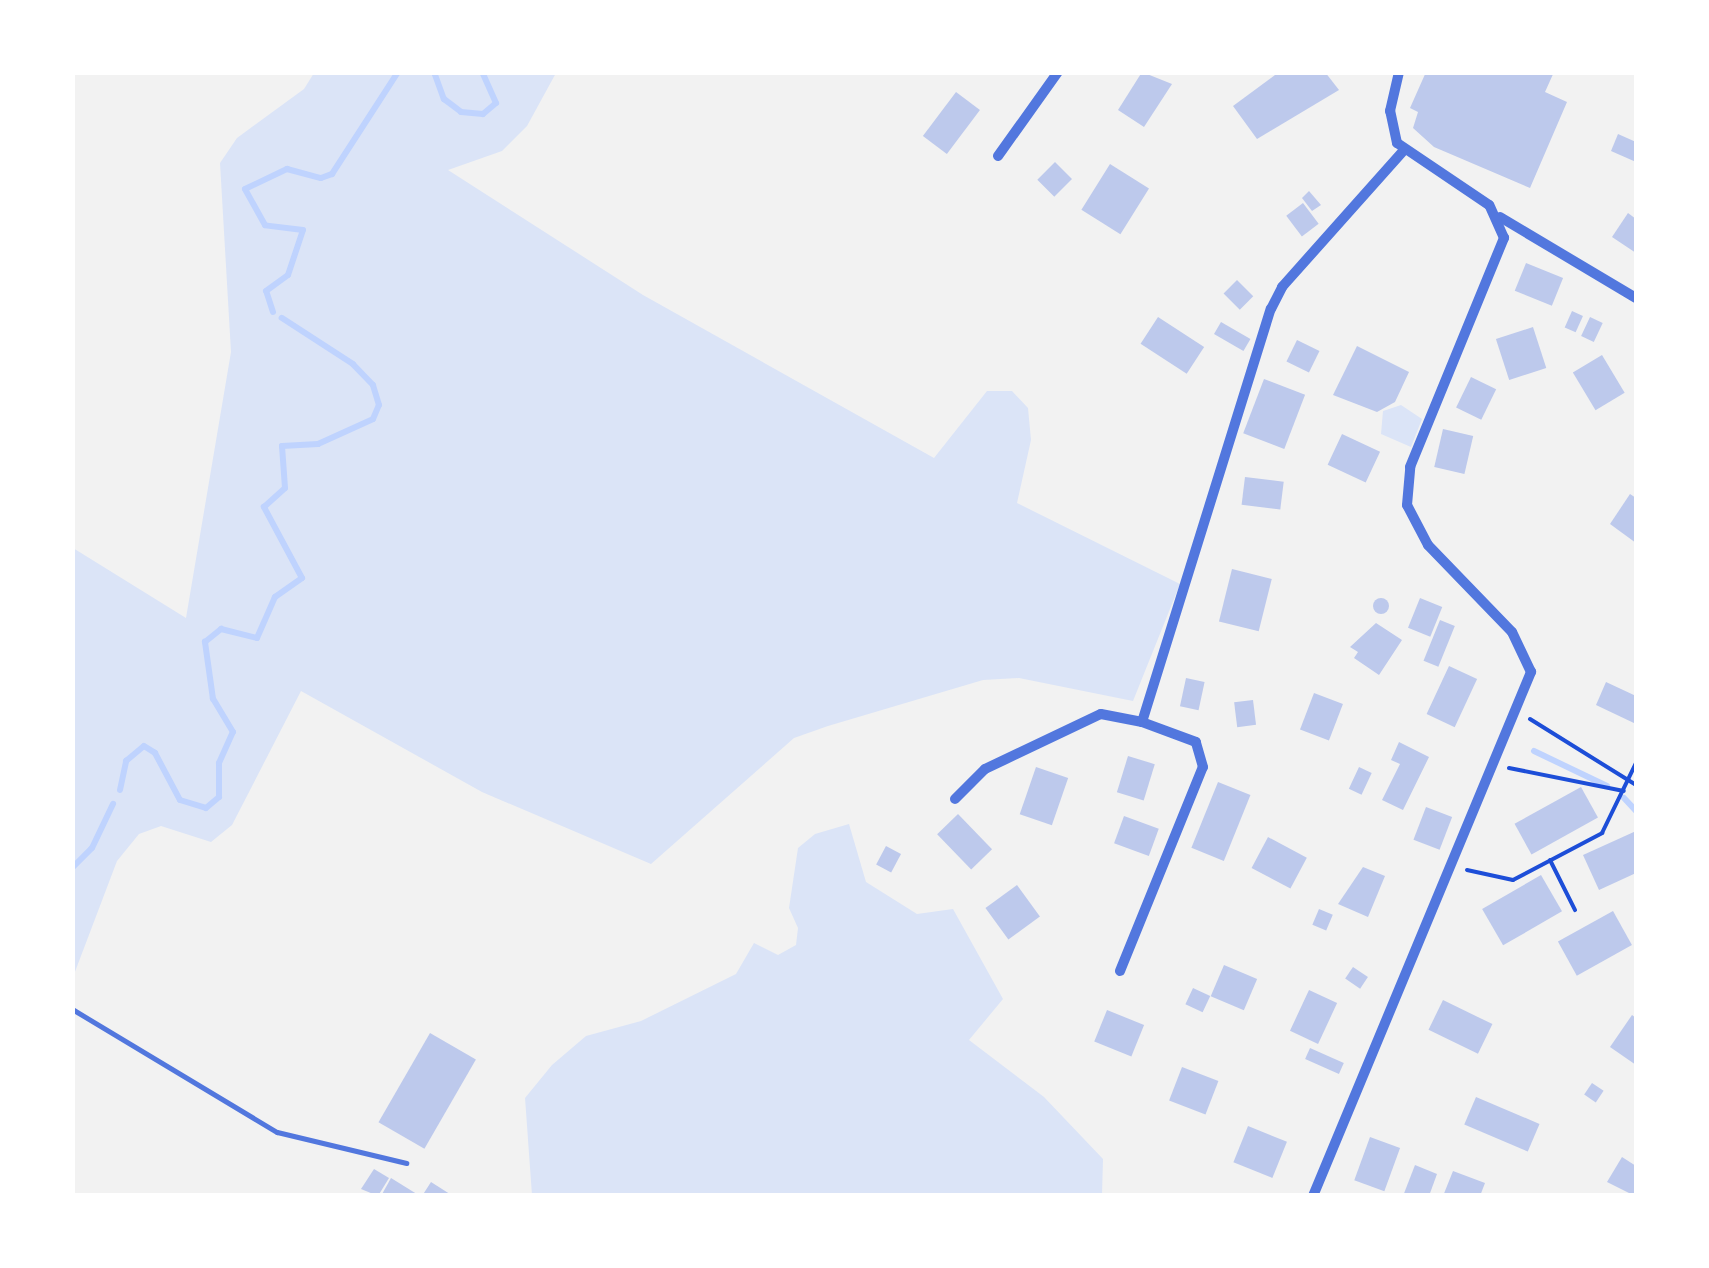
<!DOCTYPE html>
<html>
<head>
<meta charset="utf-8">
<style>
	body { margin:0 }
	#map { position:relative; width:1709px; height:1268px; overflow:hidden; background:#f2f2f2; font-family:"Open Sans",sans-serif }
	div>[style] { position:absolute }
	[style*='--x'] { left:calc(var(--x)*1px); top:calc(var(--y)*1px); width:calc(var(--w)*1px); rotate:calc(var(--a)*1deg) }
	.green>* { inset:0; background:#dbe4f7 }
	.stream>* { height:6px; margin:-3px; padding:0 3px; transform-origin:3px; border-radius:3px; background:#bfd3fe }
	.building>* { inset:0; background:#bdc9ec; transform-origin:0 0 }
	.round { border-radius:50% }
	.path>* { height:4px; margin:-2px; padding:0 2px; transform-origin:2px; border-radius:2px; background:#1d4ed8 }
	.service>* { height:5px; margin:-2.5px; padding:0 2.5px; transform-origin:2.5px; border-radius:2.5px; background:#5277de }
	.minor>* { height:10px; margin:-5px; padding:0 5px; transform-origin:5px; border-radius:5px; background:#5277de }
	span { translate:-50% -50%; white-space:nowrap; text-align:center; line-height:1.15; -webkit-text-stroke:10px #fff; paint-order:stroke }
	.frame { position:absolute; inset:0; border:75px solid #fff; pointer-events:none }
</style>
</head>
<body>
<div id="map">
	<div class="green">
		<i style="clip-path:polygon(314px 73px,556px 73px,527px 126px,502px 151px,448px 170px,643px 295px,934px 458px,987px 391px,1012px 391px,1028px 408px,1031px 440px,1017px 503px,1180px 584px,1133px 701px,1019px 678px,983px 680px,828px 726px,794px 738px,651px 864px,482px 792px,301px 691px,232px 825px,211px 842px,161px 826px,139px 834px,117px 861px,73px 977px,73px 548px,186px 618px,231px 352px,220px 163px,237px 138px,304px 89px)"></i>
		<i style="clip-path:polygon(1401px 405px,1422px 419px,1411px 447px,1381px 434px,1383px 411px)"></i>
		<i style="clip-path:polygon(849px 824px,866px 882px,917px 914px,953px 909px,1003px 999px,969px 1040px,1044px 1097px,1103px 1159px,1102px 1195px,532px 1195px,525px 1098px,552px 1065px,586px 1036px,641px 1021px,736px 974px,754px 943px,778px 955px,796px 945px,798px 928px,789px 908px,798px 848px,815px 834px)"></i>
	</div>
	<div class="stream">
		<i style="--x:434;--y:72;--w:29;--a:70"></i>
		<i style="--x:444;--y:99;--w:21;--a:37"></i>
		<i style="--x:461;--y:112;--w:22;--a:5"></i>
		<i style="--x:483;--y:114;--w:17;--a:-40"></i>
		<i style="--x:496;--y:103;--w:34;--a:-114"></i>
		<i style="--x:273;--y:312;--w:22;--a:-108"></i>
		<i style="--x:266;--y:291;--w:27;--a:-36"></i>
		<i style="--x:288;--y:275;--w:47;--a:-71.6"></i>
		<i style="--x:303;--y:230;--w:38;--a:-173"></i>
		<i style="--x:265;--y:225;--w:41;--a:-119.1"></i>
		<i style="--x:245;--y:189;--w:47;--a:-25.5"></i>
		<i style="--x:287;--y:169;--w:35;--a:15"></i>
		<i style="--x:321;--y:178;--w:12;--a:-20"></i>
		<i style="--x:332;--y:174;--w:121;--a:-57.1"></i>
		<i style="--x:1534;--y:751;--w:81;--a:25.6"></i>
		<i style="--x:120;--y:790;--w:30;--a:-78"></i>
		<i style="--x:126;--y:761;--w:23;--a:-40"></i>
		<i style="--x:144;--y:746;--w:13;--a:32"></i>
		<i style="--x:155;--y:753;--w:53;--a:62"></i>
		<i style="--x:180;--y:800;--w:27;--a:17"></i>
		<i style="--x:206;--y:808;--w:17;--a:-40"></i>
		<i style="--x:219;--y:797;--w:34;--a:-90"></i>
		<i style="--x:219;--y:763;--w:34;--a:-66"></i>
		<i style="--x:233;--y:732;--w:39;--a:-121"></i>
		<i style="--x:213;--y:699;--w:58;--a:-98"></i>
		<i style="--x:205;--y:642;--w:21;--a:-39"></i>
		<i style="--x:221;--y:629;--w:37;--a:14"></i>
		<i style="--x:257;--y:638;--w:45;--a:-66.3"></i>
		<i style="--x:275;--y:597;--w:33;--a:-35"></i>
		<i style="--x:302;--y:578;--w:81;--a:-118.2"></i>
		<i style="--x:264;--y:507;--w:28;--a:-42"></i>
		<i style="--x:285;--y:488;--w:42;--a:-94.1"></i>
		<i style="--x:282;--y:446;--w:36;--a:-3"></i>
		<i style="--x:318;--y:444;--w:60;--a:-24.4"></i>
		<i style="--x:373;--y:419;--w:15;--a:-67"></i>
		<i style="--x:379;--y:405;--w:21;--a:-107"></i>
		<i style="--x:373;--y:385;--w:29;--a:-134"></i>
		<i style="--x:353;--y:364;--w:85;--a:-147.1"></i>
		<i style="--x:1624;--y:798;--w:18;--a:47"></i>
		<i style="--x:72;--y:868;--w:28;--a:-45"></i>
		<i style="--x:92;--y:848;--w:49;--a:-64.5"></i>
	</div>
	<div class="building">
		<i style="clip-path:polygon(1142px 72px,1172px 84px,1144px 127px,1118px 110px)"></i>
		<i style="clip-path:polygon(1279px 72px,1325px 72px,1339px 90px,1257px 139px,1233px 106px)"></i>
		<i style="clip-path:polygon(1426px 72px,1554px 72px,1545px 92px,1567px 102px,1530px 188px,1434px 147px,1413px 128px,1418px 112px,1410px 108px)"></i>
		<i style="left:956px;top:92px;width:30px;height:55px;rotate:37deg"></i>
		<i style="clip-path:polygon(1618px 134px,1636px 142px,1636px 162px,1611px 151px)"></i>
		<i style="left:1055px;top:162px;width:24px;height:25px;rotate:45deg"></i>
		<i style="left:1110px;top:164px;width:46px;height:54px;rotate:32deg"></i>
		<i style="clip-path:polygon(1309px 191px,1321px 205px,1312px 211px,1302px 198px)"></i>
		<i style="left:1303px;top:203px;width:26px;height:21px;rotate:53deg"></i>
		<i style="clip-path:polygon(1628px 213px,1636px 219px,1636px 253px,1612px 237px)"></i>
		<i style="left:1526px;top:263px;width:40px;height:30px;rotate:22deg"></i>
		<i style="left:1237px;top:280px;width:23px;height:19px;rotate:45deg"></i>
		<i style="left:1572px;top:311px;width:12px;height:18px;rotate:24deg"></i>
		<i style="left:1158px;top:317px;width:55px;height:32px;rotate:33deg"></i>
		<i style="left:1590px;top:317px;width:14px;height:21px;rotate:25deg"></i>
		<i style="left:1221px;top:322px;width:34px;height:14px;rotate:30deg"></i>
		<i style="left:1533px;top:327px;width:43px;height:39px;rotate:72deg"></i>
		<i style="left:1297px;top:340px;width:25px;height:24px;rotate:26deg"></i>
		<i style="clip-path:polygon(1357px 346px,1409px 372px,1395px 402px,1377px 412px,1333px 395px)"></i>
		<i style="left:1602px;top:355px;width:44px;height:34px;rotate:59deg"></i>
		<i style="left:1471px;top:377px;width:28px;height:34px;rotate:26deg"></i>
		<i style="left:1264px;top:379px;width:44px;height:58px;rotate:21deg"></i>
		<i style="left:1443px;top:429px;width:31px;height:39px;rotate:13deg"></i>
		<i style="left:1342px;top:434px;width:42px;height:34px;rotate:25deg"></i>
		<i style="left:1245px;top:477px;width:39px;height:28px;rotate:7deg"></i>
		<i style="clip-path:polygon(1630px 494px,1636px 498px,1636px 543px,1610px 524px)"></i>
		<i style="left:1232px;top:569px;width:41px;height:54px;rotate:14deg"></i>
		<i style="left:1420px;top:598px;width:24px;height:32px;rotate:22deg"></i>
		<i class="round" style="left:1373px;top:598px;width:16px;height:16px"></i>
		<i style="left:1440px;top:620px;width:16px;height:44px;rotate:22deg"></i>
		<i style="clip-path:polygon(1376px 623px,1402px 640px,1379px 675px,1354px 658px,1358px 652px,1350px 647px)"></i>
		<i style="left:1449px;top:666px;width:31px;height:53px;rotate:25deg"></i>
		<i style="left:1186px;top:678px;width:19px;height:29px;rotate:12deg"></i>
		<i style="clip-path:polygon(1606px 682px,1636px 696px,1636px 724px,1596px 705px)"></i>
		<i style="left:1314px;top:693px;width:31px;height:39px;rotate:21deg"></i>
		<i style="left:1253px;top:700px;width:25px;height:19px;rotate:83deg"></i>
		<i style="clip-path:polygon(1399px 742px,1429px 757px,1403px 810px,1382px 800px,1400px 764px,1391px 760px)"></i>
		<i style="left:1128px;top:756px;width:28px;height:38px;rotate:17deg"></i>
		<i style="left:1036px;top:767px;width:34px;height:50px;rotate:19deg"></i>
		<i style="left:1359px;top:767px;width:14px;height:24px;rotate:25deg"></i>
		<i style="left:1218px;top:782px;width:35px;height:71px;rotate:22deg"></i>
		<i style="left:1581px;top:787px;width:35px;height:76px;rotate:61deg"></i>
		<i style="left:1426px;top:807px;width:28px;height:35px;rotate:21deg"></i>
		<i style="left:958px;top:814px;width:49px;height:29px;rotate:46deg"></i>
		<i style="left:1124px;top:816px;width:37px;height:29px;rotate:20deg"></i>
		<i style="clip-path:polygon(1636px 831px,1636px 873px,1599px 890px,1583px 855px)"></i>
		<i style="left:1268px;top:837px;width:44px;height:35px;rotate:28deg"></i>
		<i style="left:886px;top:846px;width:17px;height:21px;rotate:28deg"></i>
		<i style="clip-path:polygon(1363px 867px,1385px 876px,1368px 917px,1338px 904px)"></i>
		<i style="left:1541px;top:875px;width:42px;height:68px;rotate:60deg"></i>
		<i style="left:1017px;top:885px;width:39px;height:39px;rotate:54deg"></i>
		<i style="left:1319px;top:909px;width:15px;height:17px;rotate:23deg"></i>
		<i style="left:1613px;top:911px;width:39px;height:63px;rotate:61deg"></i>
		<i style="left:1224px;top:965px;width:36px;height:34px;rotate:23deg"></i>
		<i style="left:1353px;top:967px;width:18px;height:14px;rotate:34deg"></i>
		<i style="left:1193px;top:988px;width:19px;height:18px;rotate:25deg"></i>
		<i style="left:1309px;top:990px;width:31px;height:45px;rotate:25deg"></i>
		<i style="left:1443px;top:1000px;width:55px;height:33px;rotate:26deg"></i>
		<i style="left:1107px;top:1010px;width:40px;height:34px;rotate:22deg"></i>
		<i style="clip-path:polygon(1632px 1015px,1636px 1018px,1636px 1065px,1610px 1047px)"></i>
		<i style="left:430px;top:1033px;width:53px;height:103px;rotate:30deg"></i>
		<i style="left:1310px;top:1048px;width:37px;height:12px;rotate:24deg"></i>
		<i style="left:1182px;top:1067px;width:39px;height:36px;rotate:21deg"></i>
		<i style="left:1592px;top:1083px;width:14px;height:14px;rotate:34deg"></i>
		<i style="left:1476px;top:1097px;width:69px;height:30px;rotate:23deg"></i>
		<i style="left:1248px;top:1126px;width:42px;height:39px;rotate:22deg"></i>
		<i style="left:1370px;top:1137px;width:32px;height:46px;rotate:20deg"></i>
		<i style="clip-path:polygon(1622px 1157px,1636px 1166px,1635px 1196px,1607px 1182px)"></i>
		<i style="clip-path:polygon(1415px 1165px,1437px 1174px,1429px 1196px,1403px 1196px)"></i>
		<i style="clip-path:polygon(374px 1169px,389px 1178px,378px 1196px,361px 1189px)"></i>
		<i style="clip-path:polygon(1453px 1171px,1485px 1183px,1480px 1196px,1443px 1196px)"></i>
		<i style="clip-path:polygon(391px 1178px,420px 1196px,381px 1196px)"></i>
		<i style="clip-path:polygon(431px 1182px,453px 1196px,422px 1196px)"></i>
	</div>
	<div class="path">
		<i style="--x:1530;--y:719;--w:125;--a:31.9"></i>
		<i style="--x:1509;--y:768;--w:117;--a:11.3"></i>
		<i style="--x:1550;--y:860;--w:56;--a:63.4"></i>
		<i style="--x:1467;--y:870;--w:47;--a:12.3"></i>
		<i style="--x:1513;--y:880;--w:101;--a:-27.8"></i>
		<i style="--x:1602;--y:833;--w:78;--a:-64.1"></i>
	</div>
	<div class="service">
		<i style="--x:72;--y:1009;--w:239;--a:31"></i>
		<i style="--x:277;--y:1132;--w:133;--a:13.5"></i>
	</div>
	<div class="minor">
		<i style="--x:998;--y:156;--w:103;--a:-54.5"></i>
		<i style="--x:1500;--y:217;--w:158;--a:30.8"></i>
		<i style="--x:955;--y:799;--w:42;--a:-45"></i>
		<i style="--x:985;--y:769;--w:128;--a:-25.4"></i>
		<i style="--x:1101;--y:714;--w:42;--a:11"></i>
		<i style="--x:1120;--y:971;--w:220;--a:-67.9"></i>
		<i style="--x:1203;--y:767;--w:26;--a:-106"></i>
		<i style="--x:1196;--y:742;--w:58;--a:-159.7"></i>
		<i style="--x:1142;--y:722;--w:433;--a:-72.7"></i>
		<i style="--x:1271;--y:309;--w:25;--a:-63"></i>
		<i style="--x:1282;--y:287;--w:183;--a:-48.3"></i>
		<i style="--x:1313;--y:1196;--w:568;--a:-67.41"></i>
		<i style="--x:1531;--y:672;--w:44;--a:-115.4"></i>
		<i style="--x:1512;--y:632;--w:121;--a:-134"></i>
		<i style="--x:1428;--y:545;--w:45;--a:-117.7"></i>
		<i style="--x:1407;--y:505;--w:38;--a:-85"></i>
		<i style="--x:1410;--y:467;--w:248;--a:-67.7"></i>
		<i style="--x:1504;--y:238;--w:36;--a:-114"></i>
		<i style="--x:1489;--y:205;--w:111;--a:-146"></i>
		<i style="--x:1397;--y:143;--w:33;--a:-102"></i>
		<i style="--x:1390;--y:111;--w:40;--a:-77"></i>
	</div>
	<div class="frame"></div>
</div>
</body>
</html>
